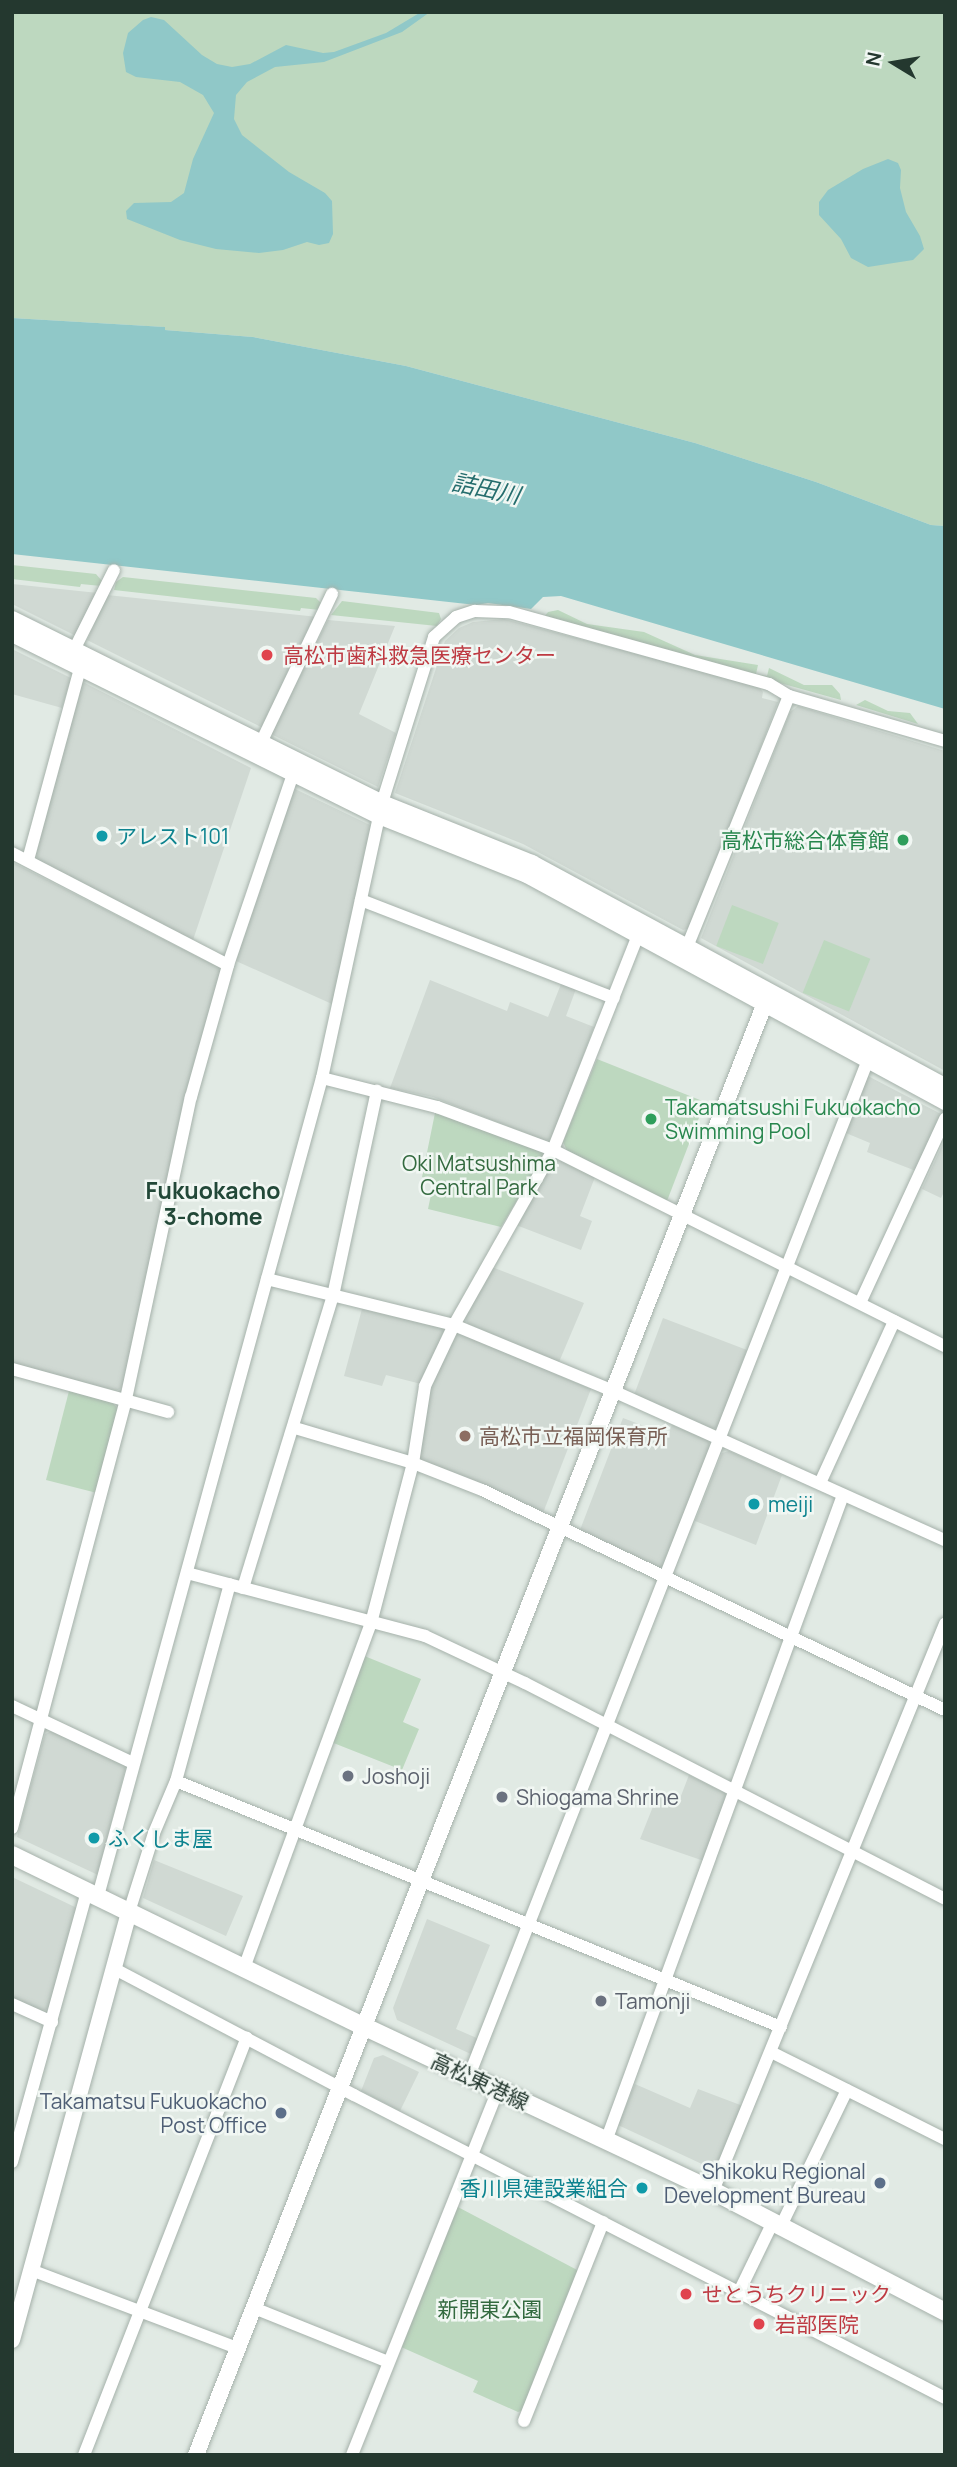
<!DOCTYPE html>
<html>
<head>
<meta charset="utf-8">
<style>
	body { margin:0 }
	#map { position:relative; width:957px; height:2467px; overflow:hidden; background:#e1eae4; font-family:Manrope,"Noto Sans JP",sans-serif }
	div>[style] { position:absolute }
	[style*='--x'] { left:calc(var(--x)*1px); top:calc(var(--y)*1px); width:calc(var(--w)*1px); rotate:calc(var(--a)*1deg) }
	.built>* { inset:0; background:#d0d9d3 }
	.green>* { inset:0; background:#bdd8bf; transform-origin:0 0 }
	.water>* { inset:0; background:#90c8c8 }
	.roads { filter:drop-shadow(0 0 2px #a5b1aa) drop-shadow(0 0 2px #a5b1aa) }
	.minor>* { height:12px; margin:-6px; padding:0 6px; transform-origin:6px; border-radius:6px; background:#fff }
	.tertiary>* { height:16px; margin:-8px; padding:0 8px; transform-origin:8px; border-radius:8px; background:#fff }
	.secondary>* { height:18px; margin:-9px; padding:0 9px; transform-origin:9px; border-radius:9px; background:#fff }
	.dots>* { width:19px; height:19px; translate:-50% -50%; box-sizing:border-box; border:4px solid #f1f7f3; border-radius:50% }
	span { translate:-50% -50%; white-space:nowrap; text-align:center; line-height:1.15; -webkit-text-stroke:5px #f1f7f3; paint-order:stroke }
	.health-label { font-size:21px; color:#be3a42 }
	.left { translate:0 -50%; text-align:left }
	.culture-label { font-size:21px; color:#0d838f }
	.right { translate:-100% -50%; text-align:right }
	.leisure-label { font-size:21px; color:#27864d }
	.park-label { font-size:21px; color:#336a3f }
	.education-label { font-size:21px; color:#785e54 }
	.worship-label { font-size:21px; color:#5b616d }
	.street-label { font-size:21px; color:#24382f }
	.service-label { font-size:21px; color:#4e5e75 }
	.water-label { font-size:23px; color:#256d6d; font-style:italic }
	.neighbourhood-label { font-size:23px; color:#224838; font-weight:700 }
	.frame { position:absolute; inset:0; border:14px solid #24382f; pointer-events:none }
	.north { position:absolute; left:859px; top:28px; width:70px; height:70px; -webkit-text-stroke:5px #f1f7f3; paint-order:stroke; rotate:281deg; font-size:19px; font-weight:700; line-height:28px; text-align:center; color:#24382f }
	.north::after { content:''; display:block; margin:auto; width:24px; height:32px; background:#24382f; clip-path:polygon(50% 0,100% 100%,50% 72%,0 100%) }
</style>
</head>
<body>
<div id="map">
	<div class="built">
		<i style="clip-path:polygon(12px 584px,98px 593px,78px 637px,12px 604px)"></i>
		<i style="clip-path:polygon(107px 595px,318px 617px,263px 728px,87px 640px)"></i>
		<i style="clip-path:polygon(504px 619px,758px 686px,763px 692px,762px 698px,778px 702px,691px 928px,683px 930px,523px 844px,395px 793px,445px 641px,459px 628px,473px 622px)"></i>
		<i style="clip-path:polygon(328px 620px,395px 626px,359px 714px,396px 733px,378px 787px,271px 734px)"></i>
		<i style="clip-path:polygon(12px 649px,71px 678px,62px 708px,12px 694px)"></i>
		<i style="clip-path:polygon(81px 681px,251px 768px,193px 940px,38px 861px,36px 854px)"></i>
		<i style="clip-path:polygon(798px 706px,945px 751px,945px 1071px,701px 938px,790px 712px)"></i>
		<i style="clip-path:polygon(293px 788px,372px 826px,332px 1004px,236px 961px)"></i>
		<i style="clip-path:polygon(12px 862px,222px 969px,123px 1387px,116px 1391px,12px 1363px)"></i>
		<i style="clip-path:polygon(430px 980px,507px 1011px,510px 1002px,548px 1017px,561px 984px,576px 989px,566px 1016px,594px 1027px,553px 1137px,546px 1141px,433px 1097px,390px 1088px)"></i>
		<i style="clip-path:polygon(868px 1076px,941px 1114px,916px 1171px,867px 1152px,870px 1143px,846px 1133px)"></i>
		<i style="clip-path:polygon(945px 1139px,945px 1190px,941px 1198px,922px 1189px)"></i>
		<i style="clip-path:polygon(559px 1160px,595px 1177px,580px 1216px,592px 1221px,581px 1250px,516px 1225px,553px 1161px)"></i>
		<i style="clip-path:polygon(492px 1267px,584px 1303px,559px 1362px,468px 1324px,464px 1316px)"></i>
		<i style="clip-path:polygon(362px 1309px,446px 1329px,421px 1384px,386px 1375px,382px 1386px,344px 1376px)"></i>
		<i style="clip-path:polygon(663px 1318px,747px 1350px,718px 1427px,712px 1429px,634px 1395px)"></i>
		<i style="clip-path:polygon(455px 1331px,591px 1389px,543px 1513px,418px 1459px,428px 1390px)"></i>
		<i style="clip-path:polygon(623px 1418px,668px 1435px,672px 1425px,708px 1440px,710px 1447px,664px 1566px,659px 1568px,580px 1530px)"></i>
		<i style="clip-path:polygon(729px 1451px,782px 1475px,756px 1545px,695px 1521px,722px 1453px)"></i>
		<i style="clip-path:polygon(52px 1731px,126px 1766px,98px 1875px,17px 1837px,45px 1734px)"></i>
		<i style="clip-path:polygon(689px 1775px,725px 1793px,726px 1799px,704px 1861px,640px 1839px,658px 1794px,679px 1801px)"></i>
		<i style="clip-path:polygon(154px 1860px,243px 1896px,226px 1936px,143px 1898px)"></i>
		<i style="clip-path:polygon(12px 1877px,77px 1908px,49px 2008px,41px 2012px,12px 1998px)"></i>
		<i style="clip-path:polygon(427px 1919px,490px 1945px,456px 2029px,479px 2039px,473px 2055px,397px 2020px,393px 2008px)"></i>
		<i style="clip-path:polygon(383px 2055px,419px 2072px,400px 2111px,361px 2091px,374px 2058px)"></i>
		<i style="clip-path:polygon(635px 2084px,690px 2108px,698px 2089px,743px 2106px,717px 2171px,618px 2125px)"></i>
	</div>
	<div class="green">
		<i style="clip-path:polygon(12px 12px,945px 12px,945px 526px,931px 525px,816px 482px,695px 443px,406px 366px,253px 337px,165px 330px,164px 327px,12px 318px)"></i>
		<i style="clip-path:polygon(12px 565px,96px 574px,102px 581px,101px 586px,81px 584px,80px 587px,12px 579px)"></i>
		<i style="clip-path:polygon(123px 577px,316px 598px,321px 603px,320px 610px,301px 608px,300px 611px,114px 590px,116px 582px)"></i>
		<i style="clip-path:polygon(342px 601px,439px 613px,441px 619px,437px 626px,331px 615px)"></i>
		<i style="clip-path:polygon(558px 610px,587px 624px,644px 632px,695px 655px,758px 665px,756px 674px,767px 676px,769px 668px,804px 685px,832px 685px,840px 694px,841px 700px,544px 617px,548px 612px)"></i>
		<i style="clip-path:polygon(865px 700px,888px 711px,910px 713px,918px 724px,856px 705px)"></i>
		<i style="left:732px;top:905px;width:50px;height:44px;rotate:21deg"></i>
		<i style="left:824px;top:940px;width:50px;height:57px;rotate:22deg"></i>
		<i style="clip-path:polygon(597px 1059px,705px 1102px,667px 1201px,567px 1151px,563px 1142px)"></i>
		<i style="clip-path:polygon(435px 1113px,546px 1152px,501px 1227px,428px 1209px,434px 1180px,422px 1177px)"></i>
		<i style="clip-path:polygon(69px 1391px,113px 1403px,119px 1410px,97px 1493px,46px 1480px)"></i>
		<i style="clip-path:polygon(362px 1655px,421px 1679px,403px 1722px,419px 1729px,402px 1770px,331px 1742px)"></i>
		<i style="clip-path:polygon(456px 2206px,579px 2271px,524px 2410px,518px 2412px,473px 2392px,478px 2381px,401px 2347px)"></i>
	</div>
	<div class="water">
		<i style="clip-path:polygon(421px 12px,430px 12px,402px 32px,324px 62px,275px 67px,247px 82px,236px 95px,234px 119px,242px 135px,289px 172px,325px 193px,332px 201px,333px 234px,329px 243px,319px 245px,307px 242px,283px 250px,259px 253px,216px 249px,180px 240px,127px 219px,126px 211px,134px 203px,171px 202px,184px 193px,193px 159px,214px 113px,203px 95px,180px 82px,136px 77px,126px 72px,123px 53px,128px 33px,143px 20px,151px 17px,164px 20px,202px 55px,217px 64px,232px 67px,250px 64px,286px 45px,323px 53px,334px 52px,386px 33px)"></i>
		<i style="clip-path:polygon(888px 159px,898px 163px,901px 170px,900px 188px,906px 212px,920px 236px,924px 249px,913px 260px,868px 267px,851px 258px,841px 239px,819px 215px,819px 202px,828px 190px,863px 169px)"></i>
		<i style="clip-path:polygon(12px 318px,165px 327px,165px 330px,253px 337px,406px 366px,695px 443px,816px 482px,931px 525px,945px 526px,945px 709px,561px 596px,543px 597px,531px 609px,488px 603px,476px 605px,12px 554px)"></i>
	</div>
	<div class="roads">
		<div class="minor">
			<i style="--x:70;--y:658;--w:98;--a:-63.4"></i>
			<i style="--x:258;--y:749;--w:172;--a:-64.5"></i>
			<i style="--x:12;--y:853;--w:243;--a:27.4"></i>
			<i style="--x:28;--y:860;--w:199;--a:-74.8"></i>
			<i style="--x:361;--y:900;--w:271;--a:21.2"></i>
			<i style="--x:685;--y:952;--w:276;--a:-67.9"></i>
			<i style="--x:322;--y:1078;--w:119;--a:14.2"></i>
			<i style="--x:437;--y:1107;--w:124;--a:20.3"></i>
			<i style="--x:553;--y:1150;--w:438;--a:26.6"></i>
			<i style="--x:267;--y:1279;--w:193;--a:13.8"></i>
			<i style="--x:454;--y:1325;--w:172;--a:22.5"></i>
			<i style="--x:613;--y:1391;--w:364;--a:24.2"></i>
			<i style="--x:860;--y:1303;--w:203;--a:-65.2"></i>
			<i style="--x:12;--y:1369;--w:162;--a:15.4"></i>
			<i style="--x:295;--y:1428;--w:123;--a:16.5"></i>
			<i style="--x:413;--y:1463;--w:74;--a:21.4"></i>
			<i style="--x:482;--y:1490;--w:513;--a:25.42"></i>
			<i style="--x:820;--y:1483;--w:178;--a:-65.4"></i>
			<i style="--x:187;--y:1573;--w:246;--a:14.8"></i>
			<i style="--x:425;--y:1636;--w:110;--a:25.2"></i>
			<i style="--x:525;--y:1683;--w:472;--a:27.2"></i>
			<i style="--x:243;--y:1588;--w:306;--a:-72.9"></i>
			<i style="--x:333;--y:1296;--w:210;--a:-77.9"></i>
			<i style="--x:12;--y:1706;--w:134;--a:25.2"></i>
			<i style="--x:176;--y:1781;--w:653;--a:22.13"></i>
			<i style="--x:12;--y:1828;--w:444;--a:-75.1"></i>
			<i style="--x:126;--y:1399;--w:309;--a:-77.9"></i>
			<i style="--x:191;--y:1097;--w:137;--a:-74.3"></i>
			<i style="--x:228;--y:965;--w:202;--a:-71.2"></i>
			<i style="--x:98;--y:1896;--w:848;--a:-74.69"></i>
			<i style="--x:322;--y:1078;--w:281;--a:-77.7"></i>
			<i style="--x:382;--y:803;--w:174;--a:-72.6"></i>
			<i style="--x:434;--y:637;--w:30;--a:-42"></i>
			<i style="--x:456;--y:617;--w:20;--a:-18"></i>
			<i style="--x:475;--y:611;--w:34;--a:2"></i>
			<i style="--x:509;--y:612;--w:270;--a:15.5"></i>
			<i style="--x:769;--y:684;--w:23;--a:31"></i>
			<i style="--x:789;--y:696;--w:162;--a:16.1"></i>
			<i style="--x:129;--y:1912;--w:83;--a:-72.4"></i>
			<i style="--x:154;--y:1833;--w:56;--a:-67.1"></i>
			<i style="--x:176;--y:1781;--w:204;--a:-74.7"></i>
			<i style="--x:113;--y:1968;--w:272;--a:27.8"></i>
			<i style="--x:354;--y:2095;--w:664;--a:27.14"></i>
			<i style="--x:244;--y:1968;--w:368;--a:-69.8"></i>
			<i style="--x:371;--y:1623;--w:165;--a:-75.3"></i>
			<i style="--x:413;--y:1463;--w:78;--a:-81.1"></i>
			<i style="--x:425;--y:1386;--w:68;--a:-64.6"></i>
			<i style="--x:454;--y:1325;--w:201;--a:-60.5"></i>
			<i style="--x:553;--y:1150;--w:237;--a:-68.4"></i>
			<i style="--x:12;--y:2004;--w:44;--a:24.2"></i>
			<i style="--x:771;--y:2052;--w:195;--a:26.6"></i>
			<i style="--x:469;--y:2076;--w:1092;--a:-68.56"></i>
			<i style="--x:606;--y:2141;--w:688;--a:-69.85"></i>
			<i style="--x:12;--y:2162;--w:281;--a:-74.5"></i>
			<i style="--x:713;--y:2191;--w:613;--a:-67.75"></i>
			<i style="--x:781;--y:2226;--w:151;--a:-64.1"></i>
			<i style="--x:31;--y:2270;--w:220;--a:20.7"></i>
			<i style="--x:739;--y:2292;--w:78;--a:-64.1"></i>
			<i style="--x:254;--y:2308;--w:144;--a:21.9"></i>
			<i style="--x:524;--y:2421;--w:214;--a:-68.3"></i>
			<i style="--x:84;--y:2455;--w:448;--a:-68.7"></i>
			<i style="--x:352;--y:2455;--w:393;--a:-68.2"></i>
		</div>
		<div class="tertiary">
			<i style="--x:12;--y:619;--w:413;--a:26.4"></i>
			<i style="--x:382;--y:803;--w:162;--a:21.8"></i>
			<i style="--x:532;--y:863;--w:469;--a:28.4"></i>
			<i style="--x:12;--y:634;--w:410;--a:26.4"></i>
			<i style="--x:379;--y:816;--w:159;--a:21.7"></i>
			<i style="--x:527;--y:875;--w:476;--a:28.5"></i>
			<i style="--x:12;--y:2340;--w:444;--a:-74.7"></i>
			<i style="--x:196;--y:2455;--w:1570;--a:-68.6"></i>
		</div>
		<div class="secondary">
			<i style="--x:12;--y:1855;--w:390;--a:26"></i>
			<i style="--x:363;--y:2026;--w:387;--a:25.2"></i>
			<i style="--x:713;--y:2191;--w:262;--a:27.5"></i>
		</div>
	</div>
	<div class="dots">
		<i style="left:267px;top:655px;background:#e0444e"></i>
		<i style="left:102px;top:836px;background:#0f9aa8"></i>
		<i style="left:903px;top:840px;background:#2e9e5b"></i>
		<i style="left:651px;top:1119px;background:#2e9e5b"></i>
		<i style="left:465px;top:1436px;background:#8d6e63"></i>
		<i style="left:754px;top:1504px;background:#0f9aa8"></i>
		<i style="left:348px;top:1776px;background:#6b7280"></i>
		<i style="left:502px;top:1797px;background:#6b7280"></i>
		<i style="left:94px;top:1838px;background:#0f9aa8"></i>
		<i style="left:601px;top:2001px;background:#6b7280"></i>
		<i style="left:281px;top:2113px;background:#5c6f8a"></i>
		<i style="left:880px;top:2183px;background:#5c6f8a"></i>
		<i style="left:642px;top:2188px;background:#0f9aa8"></i>
		<i style="left:686px;top:2294px;background:#e0444e"></i>
		<i style="left:759px;top:2324px;background:#e0444e"></i>
	</div>
	<div class="health-label">
		<span class="left" style="left:283px;top:655px">高松市歯科救急医療センター</span>
		<span class="left" style="left:702px;top:2294px">せとうちクリニック</span>
		<span class="left" style="left:775px;top:2324px">岩部医院</span>
	</div>
	<div class="culture-label">
		<span class="left" style="left:116px;top:836px">アレスト101</span>
		<span class="left" style="left:768px;top:1504px">meiji</span>
		<span class="left" style="left:108px;top:1838px">ふくしま屋</span>
		<span class="right" style="left:628px;top:2188px">香川県建設業組合</span>
	</div>
	<div class="leisure-label">
		<span class="right" style="left:889px;top:840px">高松市総合体育館</span>
		<span class="left" style="left:665px;top:1119px">Takamatsushi Fukuokacho<br>Swimming Pool</span>
	</div>
	<div class="park-label">
		<span style="left:479px;top:1175px">Oki Matsushima<br>Central Park</span>
		<span style="left:490px;top:2309px">新開東公園</span>
	</div>
	<div class="education-label">
		<span class="left" style="left:479px;top:1436px">高松市立福岡保育所</span>
	</div>
	<div class="worship-label">
		<span class="left" style="left:362px;top:1776px">Joshoji</span>
		<span class="left" style="left:516px;top:1797px">Shiogama Shrine</span>
		<span class="left" style="left:615px;top:2001px">Tamonji</span>
	</div>
	<div class="street-label">
		<span style="left:480px;top:2081px;rotate:25deg">高松東港線</span>
	</div>
	<div class="service-label">
		<span class="right" style="left:267px;top:2113px">Takamatsu Fukuokacho<br>Post Office</span>
		<span class="right" style="left:866px;top:2183px">Shikoku Regional<br>Development Bureau</span>
	</div>
	<div class="water-label">
		<span style="left:486px;top:488px;rotate:12deg">詰田川</span>
	</div>
	<div class="neighbourhood-label">
		<span style="left:213px;top:1203px">Fukuokacho<br>3-chome</span>
	</div>
	<div class="frame"></div>
	<div class="north">N</div>
</div>
</body>
</html>
